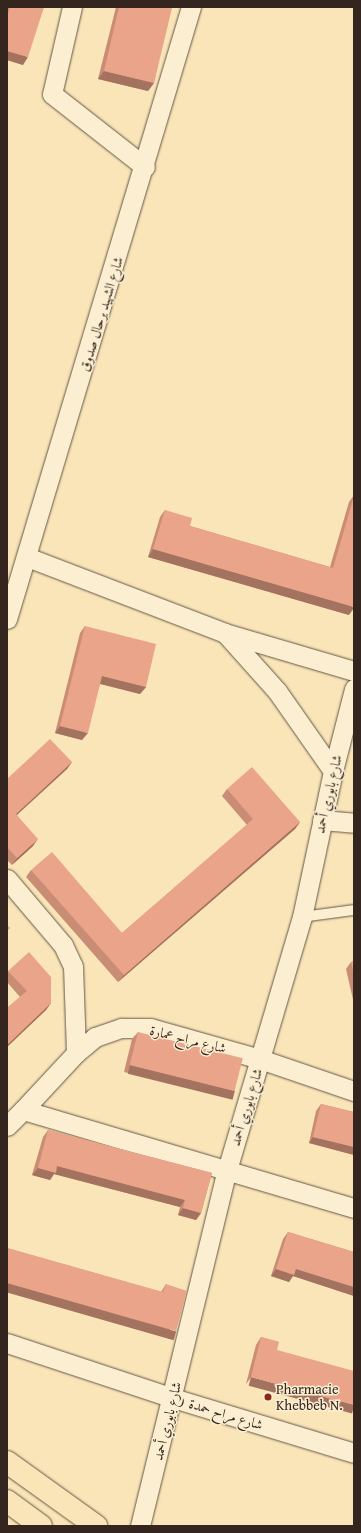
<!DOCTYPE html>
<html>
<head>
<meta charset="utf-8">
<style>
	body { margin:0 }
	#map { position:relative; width:361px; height:1533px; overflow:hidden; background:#f9e5b8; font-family:"Gentium Book Plus",Amiri,serif }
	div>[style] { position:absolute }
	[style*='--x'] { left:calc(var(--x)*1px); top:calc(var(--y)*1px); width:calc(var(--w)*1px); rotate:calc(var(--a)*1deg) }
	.roads { filter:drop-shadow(0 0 1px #655645) drop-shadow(0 0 1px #655645) }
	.lane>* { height:10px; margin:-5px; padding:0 5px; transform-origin:5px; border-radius:5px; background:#fbeed1 }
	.street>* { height:19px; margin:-9.5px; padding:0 9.5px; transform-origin:9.5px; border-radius:9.5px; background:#fbeed1 }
	.primary>* { height:22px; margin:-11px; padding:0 11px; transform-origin:11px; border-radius:11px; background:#f9e5b8 }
	.wall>* { inset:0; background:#c98d76 }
	.shaded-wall>* { inset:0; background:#a47360; transform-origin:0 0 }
	.building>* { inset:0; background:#eaa489; transform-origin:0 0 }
	.dots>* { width:11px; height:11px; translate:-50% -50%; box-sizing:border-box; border:2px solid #fbeed1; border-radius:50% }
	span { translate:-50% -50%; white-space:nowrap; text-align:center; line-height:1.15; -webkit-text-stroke:3px #fbeed1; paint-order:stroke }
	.street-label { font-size:14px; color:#34261f }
	.poi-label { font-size:14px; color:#34261f }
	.left { translate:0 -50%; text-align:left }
	.frame { position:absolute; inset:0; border:8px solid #34261f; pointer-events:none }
</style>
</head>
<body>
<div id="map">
	<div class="roads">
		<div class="lane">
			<i style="--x:302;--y:917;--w:52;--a:-7.7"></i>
		</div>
		<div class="street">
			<i style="--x:72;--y:7;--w:89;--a:102.9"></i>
			<i style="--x:52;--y:94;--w:118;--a:38.1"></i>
			<i style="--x:27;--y:557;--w:212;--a:21"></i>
			<i style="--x:225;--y:633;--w:134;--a:16.4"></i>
			<i style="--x:7;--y:619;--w:639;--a:-73.27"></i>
			<i style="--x:225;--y:633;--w:78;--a:48.1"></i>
			<i style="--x:277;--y:691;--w:98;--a:55"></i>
			<i style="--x:322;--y:820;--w:32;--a:5"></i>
			<i style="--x:7;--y:879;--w:87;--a:49.7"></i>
			<i style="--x:63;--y:945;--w:23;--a:65"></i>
			<i style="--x:73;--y:966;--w:87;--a:88"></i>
			<i style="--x:23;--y:1110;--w:78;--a:-47.1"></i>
			<i style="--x:76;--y:1053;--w:25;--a:-40"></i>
			<i style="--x:95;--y:1037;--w:28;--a:-19"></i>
			<i style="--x:121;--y:1028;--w:29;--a:0"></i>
			<i style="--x:150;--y:1028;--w:114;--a:15.7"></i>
			<i style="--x:260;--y:1059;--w:99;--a:18.8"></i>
			<i style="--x:7;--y:1126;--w:23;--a:-45"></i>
			<i style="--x:23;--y:1110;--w:345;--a:16.5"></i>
			<i style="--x:7;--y:1343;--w:175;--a:18.3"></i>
			<i style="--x:173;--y:1398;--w:189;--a:16.9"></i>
			<i style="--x:140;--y:1526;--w:366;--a:-76.3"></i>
			<i style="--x:227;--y:1170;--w:264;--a:-73.5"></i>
			<i style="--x:302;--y:917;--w:149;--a:-78"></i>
			<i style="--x:333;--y:771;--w:85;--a:-75.6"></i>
		</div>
		<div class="primary">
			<i style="--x:7;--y:1462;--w:110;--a:35.7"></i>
			<i style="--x:7;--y:1501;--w:42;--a:36.3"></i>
		</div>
	</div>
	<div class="wall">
		<i style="clip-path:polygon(7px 7px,44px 7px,23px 65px,7px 60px)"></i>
		<i style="clip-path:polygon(116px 7px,170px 7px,154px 83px,148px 91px,98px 79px)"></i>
		<i style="clip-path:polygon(354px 495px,349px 615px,148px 557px,160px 517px,165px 510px,190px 526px,330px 567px,349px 502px)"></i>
		<i style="clip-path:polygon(85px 626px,146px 687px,140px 694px,100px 684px,82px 740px,55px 733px,80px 633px)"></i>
		<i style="clip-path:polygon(72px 762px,67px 769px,17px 815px,33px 846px,12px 865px,7px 860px,7px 779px)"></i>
		<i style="clip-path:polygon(227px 789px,300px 822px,295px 829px,118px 982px,26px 877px,31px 870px,122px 933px,247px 825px,222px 796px)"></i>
		<i style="clip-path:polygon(354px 961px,354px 1004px,346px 969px,351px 962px)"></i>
		<i style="clip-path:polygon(8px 971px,51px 1003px,46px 1010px,7px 1047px,7px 1008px,20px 997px,7px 982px,7px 972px)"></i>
		<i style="clip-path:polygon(138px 1032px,235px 1091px,230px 1098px,124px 1072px,132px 1039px)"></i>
		<i style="clip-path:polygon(321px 1104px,354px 1112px,354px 1155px,309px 1143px,316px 1111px)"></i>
		<i style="clip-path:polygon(48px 1130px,212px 1173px,201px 1213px,196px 1220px,178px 1215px,180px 1207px,54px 1174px,50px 1180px,32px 1175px,43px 1137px)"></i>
		<i style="clip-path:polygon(288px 1232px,354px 1252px,354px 1296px,293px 1276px,289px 1282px,271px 1276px,283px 1239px)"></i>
		<i style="clip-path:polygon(7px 1248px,161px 1292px,166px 1284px,171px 1339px,7px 1292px)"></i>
		<i style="clip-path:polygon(261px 1337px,279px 1342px,246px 1384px,256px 1345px)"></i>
	</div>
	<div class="shaded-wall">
		<i style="clip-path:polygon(7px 51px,28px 57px,23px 65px,7px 60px)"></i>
		<i style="clip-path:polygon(104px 71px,154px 83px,148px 91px,98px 79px)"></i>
		<i style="clip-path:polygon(153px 549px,354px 607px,354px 608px,349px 615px,148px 557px)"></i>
		<i style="clip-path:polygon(102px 676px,146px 687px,140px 694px,97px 683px)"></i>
		<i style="clip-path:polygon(60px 726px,88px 733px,82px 740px,55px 733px)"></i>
		<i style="clip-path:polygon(72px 762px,67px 769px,10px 821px,16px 814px)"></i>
		<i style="clip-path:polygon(300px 822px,295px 829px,118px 982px,124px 975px)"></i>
		<i style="clip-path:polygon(38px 839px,33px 846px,12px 865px,17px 858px)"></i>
		<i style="clip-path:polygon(51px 1003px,46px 1010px,7px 1047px,7px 1045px)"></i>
		<i style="left:130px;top:1065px;width:108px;height:9px;rotate:14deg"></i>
		<i style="clip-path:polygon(313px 1137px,354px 1147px,354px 1155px,309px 1143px)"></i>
		<i style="clip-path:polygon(57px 1166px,185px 1200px,180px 1207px,54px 1174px,50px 1180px,32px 1175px,38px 1168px)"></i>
		<i style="clip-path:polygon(183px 1208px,201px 1213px,196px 1220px,178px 1215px)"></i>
		<i style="clip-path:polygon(276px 1269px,296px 1269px,354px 1287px,354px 1296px,293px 1276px,289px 1282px,271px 1276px)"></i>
		<i style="left:7px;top:1283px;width:176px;height:9px;rotate:16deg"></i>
		<i style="left:251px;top:1377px;width:107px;height:9px;rotate:15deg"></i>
	</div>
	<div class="building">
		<i style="clip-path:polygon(10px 7px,44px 7px,28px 57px,7px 51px,7px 17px)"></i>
		<i style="clip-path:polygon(119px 7px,170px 7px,172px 8px,154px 83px,104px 71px)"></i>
		<i style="clip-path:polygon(354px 496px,354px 607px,153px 549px,165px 510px,192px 518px,190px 526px,333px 568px)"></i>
		<i style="clip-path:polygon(85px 626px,156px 644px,146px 687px,102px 676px,88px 733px,60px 726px)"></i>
		<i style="clip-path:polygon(50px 739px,72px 762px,16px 814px,38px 839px,17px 858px,7px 847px,7px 779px)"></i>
		<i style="clip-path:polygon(252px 767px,300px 822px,124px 975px,31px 870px,52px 852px,122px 933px,253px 819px,227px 789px)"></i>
		<i style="clip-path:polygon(7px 925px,10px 928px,7px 931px)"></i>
		<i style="clip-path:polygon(29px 952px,51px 977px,51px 1003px,7px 1045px,7px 1008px,27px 991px,8px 971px)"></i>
		<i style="clip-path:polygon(354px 961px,354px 974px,351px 962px)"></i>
		<i style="left:138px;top:1032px;width:108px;height:34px;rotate:14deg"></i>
		<i style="clip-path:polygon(321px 1104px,354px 1112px,354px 1147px,313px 1137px)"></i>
		<i style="clip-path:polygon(48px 1130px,212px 1173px,201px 1213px,183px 1208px,185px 1200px,57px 1166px,56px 1173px,38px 1168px)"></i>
		<i style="clip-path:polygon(288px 1232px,354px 1252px,354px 1287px,296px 1269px,294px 1275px,276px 1269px)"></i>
		<i style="clip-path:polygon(7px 1248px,163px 1292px,166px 1284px,187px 1291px,176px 1331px,7px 1283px)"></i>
		<i style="clip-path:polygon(261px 1337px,279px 1342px,277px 1350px,354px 1371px,354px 1405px,251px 1377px)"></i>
	</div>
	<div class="dots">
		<i style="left:268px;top:1397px;background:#8f2418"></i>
	</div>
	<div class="street-label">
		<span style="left:101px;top:314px;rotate:-73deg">شارع الشهيد برحال صدوق</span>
		<span style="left:328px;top:794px;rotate:-77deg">شارع بابوري أحمد</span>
		<span style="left:188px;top:1039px;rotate:14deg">شارع مراح عمارة</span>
		<span style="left:246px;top:1107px;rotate:-73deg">شارع بابوري أحمد</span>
		<span style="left:226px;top:1414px;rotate:17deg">شارع مراح حمدة</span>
		<span style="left:167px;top:1421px;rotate:-76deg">شارع بابوري أحمد</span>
	</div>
	<div class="poi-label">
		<span class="left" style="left:276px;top:1397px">Pharmacie<br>Khebbeb N.</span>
	</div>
	<div class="frame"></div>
</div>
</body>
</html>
